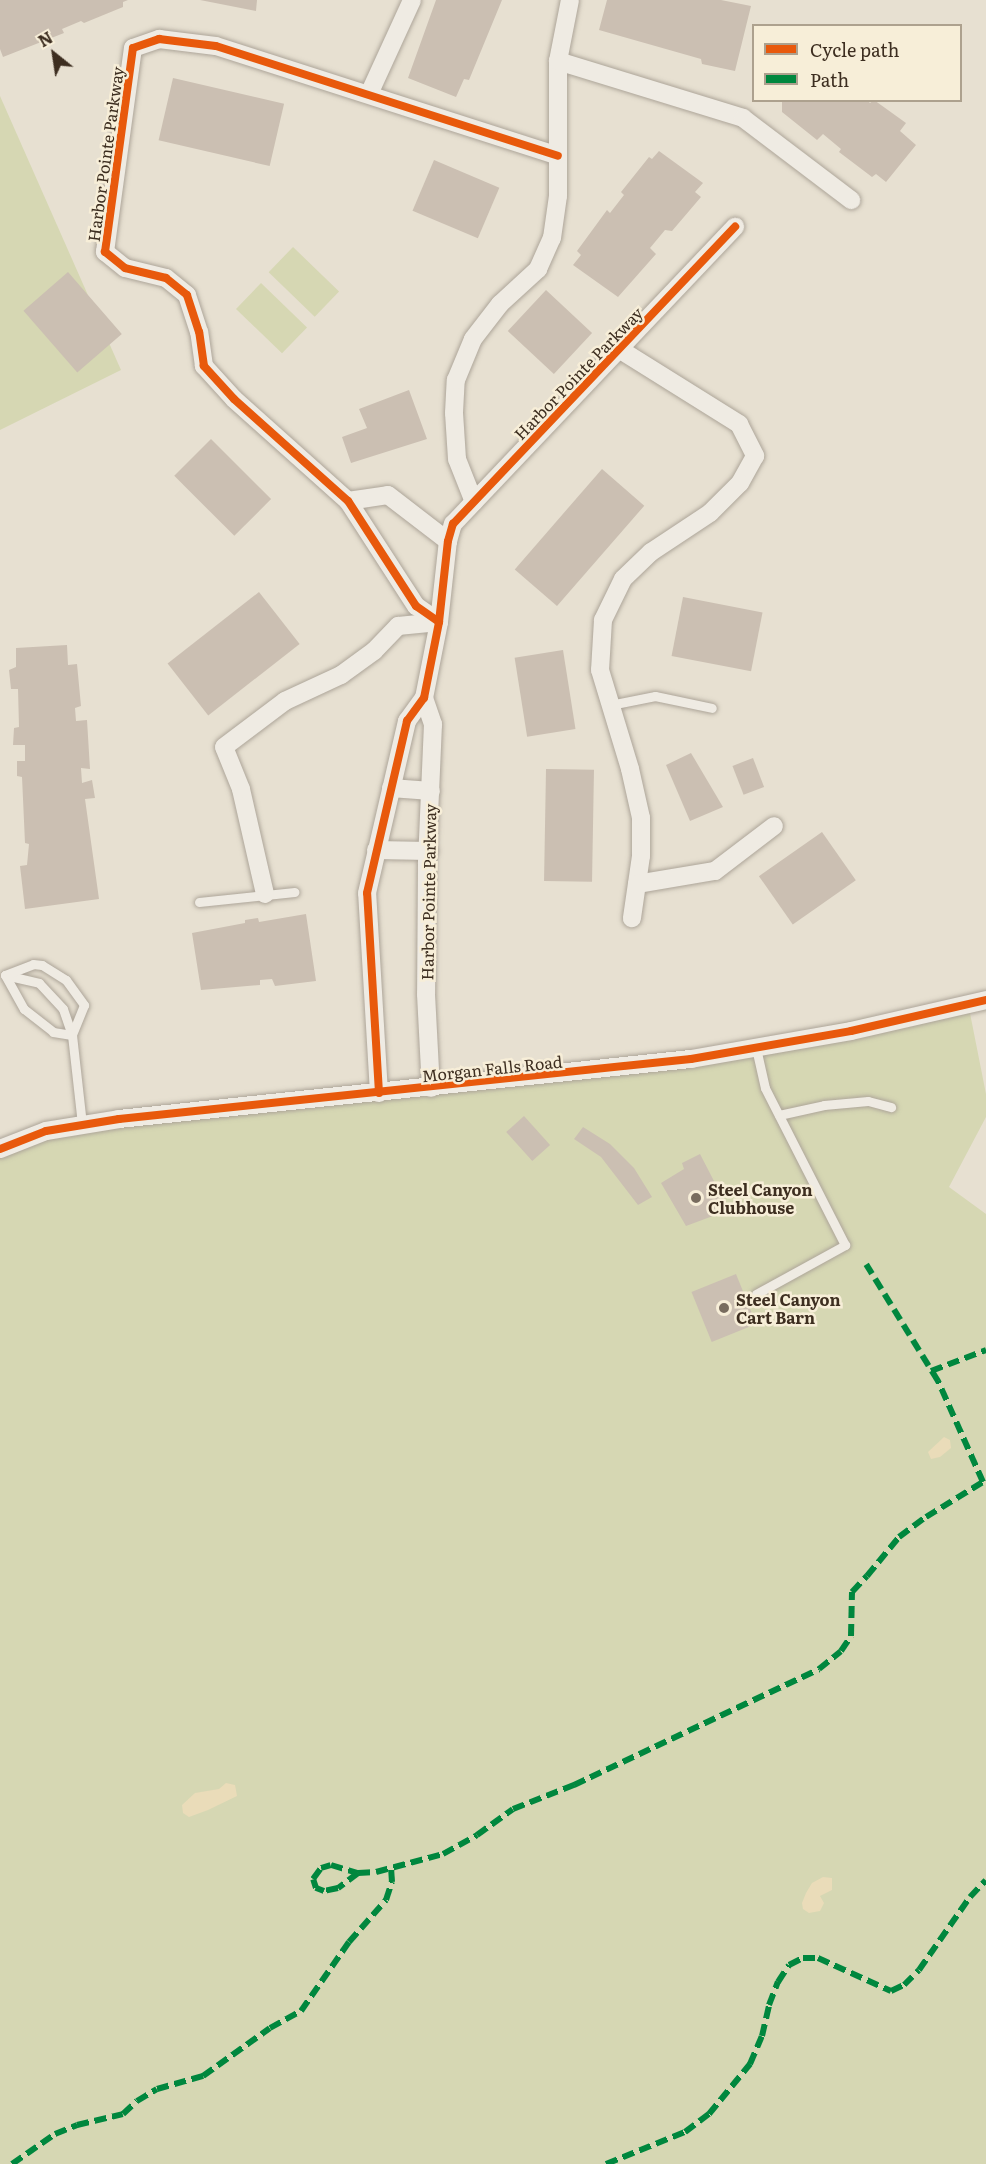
<!DOCTYPE html>
<html>
<head>
<meta charset="utf-8">
<style>
	body { margin:0 }
	#map { position:relative; width:986px; height:2164px; overflow:hidden; background:#e7e0d1; font-family:Literata,serif }
	div>[style] { position:absolute }
	[style*='--x'] { left:calc(var(--x)*1px); top:calc(var(--y)*1px); width:calc(var(--w)*1px); rotate:calc(var(--a)*1deg) }
	.green>* { inset:0; background:#d6d7b3; transform-origin:0 0 }
	.sand>* { inset:0; background:#eadcb9 }
	.building>* { inset:0; background:#cbbfb2; transform-origin:0 0 }
	.roads { filter:drop-shadow(0 0 2px #ada599) drop-shadow(0 0 2px #ada599) }
	.service>* { height:9px; margin:-4.5px; padding:0 4.5px; transform-origin:4.5px; border-radius:4.5px; background:#efebe3 }
	.minor>* { height:18px; margin:-9px; padding:0 9px; transform-origin:9px; border-radius:9px; background:#efebe3 }
	.quiet>* { height:6px; margin-top:-3px; transform-origin:0; background:repeating-linear-gradient(90deg,#00873e 0 12px,transparent 0 18px) }
	.cycleway>* { height:8px; margin:-4px; padding:0 4px; transform-origin:4px; border-radius:4px; background:#e8590c }
	.dots>* { width:16px; height:16px; translate:-50% -50%; box-sizing:border-box; border:3px solid #f7eed8; border-radius:50% }
	span { translate:-50% -50%; white-space:nowrap; text-align:center; line-height:1.15; -webkit-text-stroke:5px #f7eed8; paint-order:stroke }
	.street-label { font-size:16px; color:#3d2e20 }
	.poi-label { font-size:16px; color:#3d2e20; font-weight:700 }
	.left { translate:0 -50%; text-align:left }
	.legend { position:absolute; left:752px; top:24px; width:210px; height:78px; box-sizing:border-box; background:#f7eed8; border:2px solid #ada18e; margin:0; padding:8px 10px; list-style:none; font-size:18px; color:#3d2e20 }
	.legend li { display:flex; align-items:center; gap:12px; height:30px }
	.legend b { width:30px; border:2px solid #ada18e }
	.north { position:absolute; left:24px; top:24px; width:60px; height:60px; -webkit-text-stroke:4px #f7eed8; paint-order:stroke; rotate:330deg; font-size:16px; font-weight:700; line-height:24px; text-align:center; color:#3d2e20 }
	.north::after { content:''; display:block; margin:auto; width:21px; height:27px; background:#3d2e20; clip-path:polygon(50% 0,100% 100%,50% 72%,0 100%) }
</style>
</head>
<body>
<div id="map">
	<div class="green">
		<i style="clip-path:polygon(0 96px,121px 370px,0 430px)"></i>
		<i style="left:293px;top:247px;width:64px;height:35px;rotate:44deg"></i>
		<i style="left:261px;top:283px;width:64px;height:36px;rotate:44deg"></i>
		<i style="clip-path:polygon(967px 998px,986px 1094px,986px 1117px,949px 1187px,986px 1214px,986px 2164px,0 2164px,0 1153px,16px 1133px,192px 1106px,574px 1076px)"></i>
	</div>
	<div class="sand">
		<i style="clip-path:polygon(944px 1437px,950px 1440px,951px 1448px,940px 1457px,931px 1459px,928px 1452px)"></i>
		<i style="clip-path:polygon(226px 1783px,235px 1785px,237px 1796px,208px 1810px,189px 1817px,183px 1813px,182px 1805px,195px 1793px,219px 1789px)"></i>
		<i style="clip-path:polygon(823px 1877px,832px 1878px,832px 1890px,820px 1896px,824px 1903px,820px 1911px,809px 1913px,803px 1909px,802px 1903px,806px 1893px,812px 1883px)"></i>
	</div>
	<div class="building">
		<i style="clip-path:polygon(0 0,128px 0,123px 2px,123px 7px,84px 23px,81px 21px,62px 29px,64px 33px,3px 57px,0 49px)"></i>
		<i style="clip-path:polygon(200px 0,257px 0,256px 11px)"></i>
		<i style="clip-path:polygon(436px 0,502px 0,469px 80px,464px 79px,456px 97px,408px 78px)"></i>
		<i style="clip-path:polygon(607px 0,721px 0,751px 6px,735px 71px,702px 64px,701px 59px,599px 30px)"></i>
		<i style="left:173px;top:78px;width:114px;height:64px;rotate:13deg"></i>
		<i style="clip-path:polygon(782px 100px,867px 100px,870px 103px,874px 100px,906px 123px,900px 131px,916px 145px,886px 182px,876px 174px,872px 177px,839px 152px,841px 149px,823px 134px,817px 140px,782px 112px)"></i>
		<i style="clip-path:polygon(659px 151px,703px 183px,695px 192px,701px 197px,672px 231px,665px 230px,650px 248px,656px 254px,618px 297px,573px 265px,581px 255px,577px 251px,607px 210px,610px 213px,624px 195px,621px 192px,649px 157px,652px 159px)"></i>
		<i style="left:434px;top:160px;width:71px;height:55px;rotate:23deg"></i>
		<i style="left:68px;top:272px;width:82px;height:59px;rotate:49deg"></i>
		<i style="left:546px;top:290px;width:63px;height:56px;rotate:43deg"></i>
		<i style="clip-path:polygon(409px 390px,427px 439px,351px 463px,342px 437px,367px 428px,359px 409px)"></i>
		<i style="left:211px;top:439px;width:85px;height:52px;rotate:45deg"></i>
		<i style="left:602px;top:469px;width:56px;height:133px;rotate:41deg"></i>
		<i style="left:259px;top:592px;width:66px;height:116px;rotate:52deg"></i>
		<i style="left:683px;top:597px;width:81px;height:60px;rotate:11deg"></i>
		<i style="clip-path:polygon(67px 645px,68px 665px,77px 664px,81px 706px,75px 708px,76px 721px,87px 720px,90px 769px,81px 768px,82px 783px,92px 780px,95px 798px,85px 799px,99px 899px,25px 909px,20px 866px,27px 865px,29px 844px,25px 843px,22px 777px,17px 776px,17px 761px,25px 761px,25px 745px,13px 745px,14px 728px,19px 727px,18px 689px,11px 689px,9px 670px,16px 667px,16px 648px)"></i>
		<i style="left:563px;top:650px;width:80px;height:49px;rotate:81deg"></i>
		<i style="clip-path:polygon(691px 753px,723px 807px,690px 821px,666px 765px)"></i>
		<i style="left:753px;top:758px;width:31px;height:22px;rotate:69deg"></i>
		<i style="left:546px;top:769px;width:48px;height:112px;rotate:1deg"></i>
		<i style="left:822px;top:832px;width:59px;height:77px;rotate:55deg"></i>
		<i style="clip-path:polygon(306px 914px,316px 981px,275px 986px,272px 979px,260px 980px,260px 985px,201px 990px,192px 933px,245px 923px,245px 920px,258px 918px,259px 922px)"></i>
		<i style="left:524px;top:1116px;width:39px;height:24px;rotate:48deg"></i>
		<i style="clip-path:polygon(583px 1127px,610px 1144px,634px 1168px,652px 1197px,638px 1205px,601px 1157px,574px 1139px)"></i>
		<i style="clip-path:polygon(700px 1154px,729px 1210px,686px 1226px,661px 1183px,684px 1169px,682px 1163px)"></i>
		<i style="left:736px;top:1274px;width:54px;height:48px;rotate:68deg"></i>
	</div>
	<div class="roads">
		<div class="service">
			<i style="--x:610;--y:705;--w:46;--a:-11.3"></i>
			<i style="--x:655;--y:696;--w:58;--a:11.9"></i>
			<i style="--x:199;--y:902;--w:96;--a:-6"></i>
			<i style="--x:5;--y:975;--w:35;--a:13"></i>
			<i style="--x:39;--y:983;--w:35;--a:47"></i>
			<i style="--x:63;--y:1009;--w:28;--a:71"></i>
			<i style="--x:72;--y:1035;--w:90;--a:83.6"></i>
			<i style="--x:5;--y:975;--w:30;--a:-21"></i>
			<i style="--x:33;--y:964;--w:9;--a:6"></i>
			<i style="--x:42;--y:965;--w:28;--a:32"></i>
			<i style="--x:66;--y:980;--w:31;--a:54"></i>
			<i style="--x:84;--y:1005;--w:32;--a:112"></i>
			<i style="--x:5;--y:975;--w:39;--a:61"></i>
			<i style="--x:24;--y:1009;--w:37;--a:38"></i>
			<i style="--x:53;--y:1032;--w:19;--a:9"></i>
			<i style="--x:779;--y:1115;--w:46;--a:-12.5"></i>
			<i style="--x:824;--y:1105;--w:44;--a:-5.2"></i>
			<i style="--x:868;--y:1101;--w:24;--a:15"></i>
			<i style="--x:756;--y:1294;--w:102;--a:-28.8"></i>
			<i style="--x:845;--y:1245;--w:176;--a:-117"></i>
			<i style="--x:765;--y:1088;--w:41;--a:-102.7"></i>
		</div>
		<div class="minor">
			<i style="--x:558;--y:61;--w:194;--a:17.1"></i>
			<i style="--x:743;--y:118;--w:136;--a:37.2"></i>
			<i style="--x:369;--y:94;--w:103;--a:-65.4"></i>
			<i style="--x:619;--y:349;--w:142;--a:32"></i>
			<i style="--x:739;--y:424;--w:36;--a:63"></i>
			<i style="--x:755;--y:456;--w:31;--a:119"></i>
			<i style="--x:740;--y:483;--w:42;--a:135"></i>
			<i style="--x:710;--y:513;--w:71;--a:146.5"></i>
			<i style="--x:651;--y:552;--w:39;--a:136"></i>
			<i style="--x:623;--y:579;--w:46;--a:116"></i>
			<i style="--x:603;--y:620;--w:50;--a:93.4"></i>
			<i style="--x:600;--y:670;--w:103;--a:73.1"></i>
			<i style="--x:630;--y:769;--w:50;--a:77.3"></i>
			<i style="--x:641;--y:818;--w:38;--a:90"></i>
			<i style="--x:641;--y:856;--w:63;--a:98.3"></i>
			<i style="--x:348;--y:501;--w:40;--a:-8.5"></i>
			<i style="--x:388;--y:495;--w:76;--a:37.5"></i>
			<i style="--x:474;--y:502;--w:46;--a:-111.6"></i>
			<i style="--x:457;--y:459;--w:46;--a:-93.7"></i>
			<i style="--x:454;--y:413;--w:33;--a:-87"></i>
			<i style="--x:456;--y:380;--w:44;--a:-67.5"></i>
			<i style="--x:473;--y:339;--w:44;--a:-52.4"></i>
			<i style="--x:500;--y:304;--w:52;--a:-42.6"></i>
			<i style="--x:538;--y:269;--w:34;--a:-66"></i>
			<i style="--x:552;--y:238;--w:42;--a:-81.9"></i>
			<i style="--x:558;--y:196;--w:135;--a:-90"></i>
			<i style="--x:558;--y:61;--w:62;--a:-78.9"></i>
			<i style="--x:439;--y:622;--w:28;--a:-145"></i>
			<i style="--x:416;--y:606;--w:125;--a:-122.9"></i>
			<i style="--x:348;--y:501;--w:153;--a:-138.2"></i>
			<i style="--x:234;--y:399;--w:45;--a:-132.3"></i>
			<i style="--x:204;--y:366;--w:34;--a:-98"></i>
			<i style="--x:199;--y:332;--w:39;--a:-108"></i>
			<i style="--x:187;--y:295;--w:27;--a:-141"></i>
			<i style="--x:166;--y:278;--w:42;--a:-166.3"></i>
			<i style="--x:125;--y:268;--w:26;--a:-141"></i>
			<i style="--x:105;--y:252;--w:206;--a:-82.2"></i>
			<i style="--x:133;--y:48;--w:28;--a:-19"></i>
			<i style="--x:159;--y:39;--w:57;--a:7"></i>
			<i style="--x:216;--y:46;--w:359;--a:17.8"></i>
			<i style="--x:424;--y:698;--w:28;--a:71"></i>
			<i style="--x:433;--y:724;--w:140;--a:92.5"></i>
			<i style="--x:427;--y:864;--w:130;--a:90.4"></i>
			<i style="--x:426;--y:994;--w:94;--a:87"></i>
			<i style="--x:391;--y:788;--w:40;--a:4.3"></i>
			<i style="--x:376;--y:850;--w:53;--a:1.1"></i>
			<i style="--x:637;--y:884;--w:79;--a:-9.5"></i>
			<i style="--x:715;--y:871;--w:74;--a:-37.3"></i>
			<i style="--x:265;--y:894;--w:108;--a:-102.9"></i>
			<i style="--x:241;--y:789;--w:45;--a:-112"></i>
			<i style="--x:224;--y:747;--w:76;--a:-37"></i>
			<i style="--x:285;--y:701;--w:62;--a:-24.9"></i>
			<i style="--x:341;--y:675;--w:41;--a:-36"></i>
			<i style="--x:374;--y:651;--w:35;--a:-46"></i>
			<i style="--x:398;--y:626;--w:41;--a:-5.6"></i>
			<i style="--x:379;--y:1093;--w:200;--a:-93.4"></i>
			<i style="--x:367;--y:893;--w:177;--a:-76.9"></i>
			<i style="--x:407;--y:721;--w:29;--a:-54"></i>
			<i style="--x:424;--y:698;--w:77;--a:-78.8"></i>
			<i style="--x:439;--y:622;--w:81;--a:-83.7"></i>
			<i style="--x:448;--y:541;--w:18;--a:-74"></i>
			<i style="--x:453;--y:524;--w:410;--a:-46.5"></i>
			<i style="--x:0;--y:1149;--w:49;--a:-21.4"></i>
			<i style="--x:46;--y:1131;--w:74;--a:-9.3"></i>
			<i style="--x:119;--y:1119;--w:575;--a:-5.99"></i>
			<i style="--x:691;--y:1059;--w:162;--a:-9.9"></i>
			<i style="--x:851;--y:1031;--w:139;--a:-12.9"></i>
		</div>
	</div>
	<div class="quiet">
		<i style="--x:931;--y:1371;--w:59;--a:-20.9"></i>
		<i style="--x:358;--y:1873;--w:25;--a:143"></i>
		<i style="--x:338;--y:1888;--w:14;--a:168"></i>
		<i style="--x:324;--y:1891;--w:9;--a:-159"></i>
		<i style="--x:316;--y:1888;--w:9;--a:-108"></i>
		<i style="--x:313;--y:1879;--w:14;--a:-54"></i>
		<i style="--x:321;--y:1868;--w:10;--a:-17"></i>
		<i style="--x:331;--y:1865;--w:28;--a:17"></i>
		<i style="--x:358;--y:1873;--w:18;--a:-3"></i>
		<i style="--x:376;--y:1872;--w:69;--a:-15"></i>
		<i style="--x:443;--y:1854;--w:39;--a:-29"></i>
		<i style="--x:477;--y:1835;--w:44;--a:-35.8"></i>
		<i style="--x:513;--y:1809;--w:66;--a:-21.5"></i>
		<i style="--x:574;--y:1785;--w:271;--a:-25.3"></i>
		<i style="--x:819;--y:1669;--w:28;--a:-39"></i>
		<i style="--x:841;--y:1651;--w:18;--a:-56"></i>
		<i style="--x:851;--y:1636;--w:44;--a:-88.7"></i>
		<i style="--x:852;--y:1592;--w:22;--a:-47"></i>
		<i style="--x:867;--y:1576;--w:50;--a:-50.6"></i>
		<i style="--x:899;--y:1537;--w:34;--a:-37"></i>
		<i style="--x:926;--y:1517;--w:67;--a:-31.6"></i>
		<i style="--x:983;--y:1482;--w:111;--a:-114"></i>
		<i style="--x:938;--y:1381;--w:137;--a:-121.6"></i>
		<i style="--x:12;--y:2164;--w:52;--a:-34.9"></i>
		<i style="--x:55;--y:2134;--w:24;--a:-22"></i>
		<i style="--x:77;--y:2125;--w:47;--a:-13.4"></i>
		<i style="--x:123;--y:2114;--w:19;--a:-43"></i>
		<i style="--x:137;--y:2101;--w:23;--a:-31"></i>
		<i style="--x:157;--y:2089;--w:48;--a:-15.8"></i>
		<i style="--x:203;--y:2076;--w:82;--a:-35.6"></i>
		<i style="--x:270;--y:2028;--w:35;--a:-29"></i>
		<i style="--x:301;--y:2011;--w:84;--a:-55.2"></i>
		<i style="--x:349;--y:1942;--w:56;--a:-48.6"></i>
		<i style="--x:386;--y:1900;--w:19;--a:-72"></i>
		<i style="--x:392;--y:1882;--w:15;--a:-94"></i>
		<i style="--x:606;--y:2164;--w:85;--a:-22.1"></i>
		<i style="--x:685;--y:2132;--w:30;--a:-37"></i>
		<i style="--x:709;--y:2114;--w:65;--a:-50.6"></i>
		<i style="--x:750;--y:2064;--w:30;--a:-67"></i>
		<i style="--x:762;--y:2036;--w:32;--a:-77"></i>
		<i style="--x:769;--y:2005;--w:25;--a:-69"></i>
		<i style="--x:778;--y:1982;--w:20;--a:-57"></i>
		<i style="--x:789;--y:1965;--w:16;--a:-27"></i>
		<i style="--x:803;--y:1958;--w:15;--a:0"></i>
		<i style="--x:818;--y:1958;--w:80;--a:24.3"></i>
		<i style="--x:891;--y:1991;--w:14;--a:-25"></i>
		<i style="--x:904;--y:1985;--w:21;--a:-45"></i>
		<i style="--x:919;--y:1970;--w:89;--a:-55.1"></i>
		<i style="--x:970;--y:1897;--w:23;--a:-47"></i>
	</div>
	<div class="cycleway">
		<i style="--x:439;--y:622;--w:28;--a:-145"></i>
		<i style="--x:416;--y:606;--w:125;--a:-122.9"></i>
		<i style="--x:348;--y:501;--w:153;--a:-138.2"></i>
		<i style="--x:234;--y:399;--w:45;--a:-132.3"></i>
		<i style="--x:204;--y:366;--w:34;--a:-98"></i>
		<i style="--x:199;--y:332;--w:39;--a:-108"></i>
		<i style="--x:187;--y:295;--w:27;--a:-141"></i>
		<i style="--x:166;--y:278;--w:42;--a:-166.3"></i>
		<i style="--x:125;--y:268;--w:26;--a:-141"></i>
		<i style="--x:105;--y:252;--w:206;--a:-82.2"></i>
		<i style="--x:133;--y:48;--w:28;--a:-19"></i>
		<i style="--x:159;--y:39;--w:57;--a:7"></i>
		<i style="--x:216;--y:46;--w:359;--a:17.8"></i>
		<i style="--x:379;--y:1093;--w:200;--a:-93.4"></i>
		<i style="--x:367;--y:893;--w:177;--a:-76.9"></i>
		<i style="--x:407;--y:721;--w:29;--a:-54"></i>
		<i style="--x:424;--y:698;--w:77;--a:-78.8"></i>
		<i style="--x:439;--y:622;--w:81;--a:-83.7"></i>
		<i style="--x:448;--y:541;--w:18;--a:-74"></i>
		<i style="--x:453;--y:524;--w:410;--a:-46.5"></i>
		<i style="--x:0;--y:1149;--w:49;--a:-21.4"></i>
		<i style="--x:46;--y:1131;--w:74;--a:-9.3"></i>
		<i style="--x:119;--y:1119;--w:575;--a:-5.99"></i>
		<i style="--x:691;--y:1059;--w:162;--a:-9.9"></i>
		<i style="--x:851;--y:1031;--w:139;--a:-12.9"></i>
	</div>
	<div class="dots">
		<i style="left:696px;top:1198px;background:#786c5e"></i>
		<i style="left:724px;top:1308px;background:#786c5e"></i>
	</div>
	<div class="street-label">
		<span style="left:105px;top:154px;rotate:-82deg">Harbor Pointe Parkway</span>
		<span style="left:578px;top:373px;rotate:-46deg">Harbor Pointe Parkway</span>
		<span style="left:428px;top:892px;rotate:-89deg">Harbor Pointe Parkway</span>
		<span style="left:492px;top:1068px;rotate:-6deg">Morgan Falls Road</span>
	</div>
	<div class="poi-label">
		<span class="left" style="left:708px;top:1198px">Steel Canyon<br>Clubhouse</span>
		<span class="left" style="left:736px;top:1308px">Steel Canyon<br>Cart Barn</span>
	</div>
	<ul class="legend">
	<li><b style="height:8px;background:#e8590c"></b>Cycle path</li>
	<li><b style="height:8px;background:#00873e"></b>Path</li>
	</ul>
	<div class="north">N</div>
</div>
</body>
</html>
